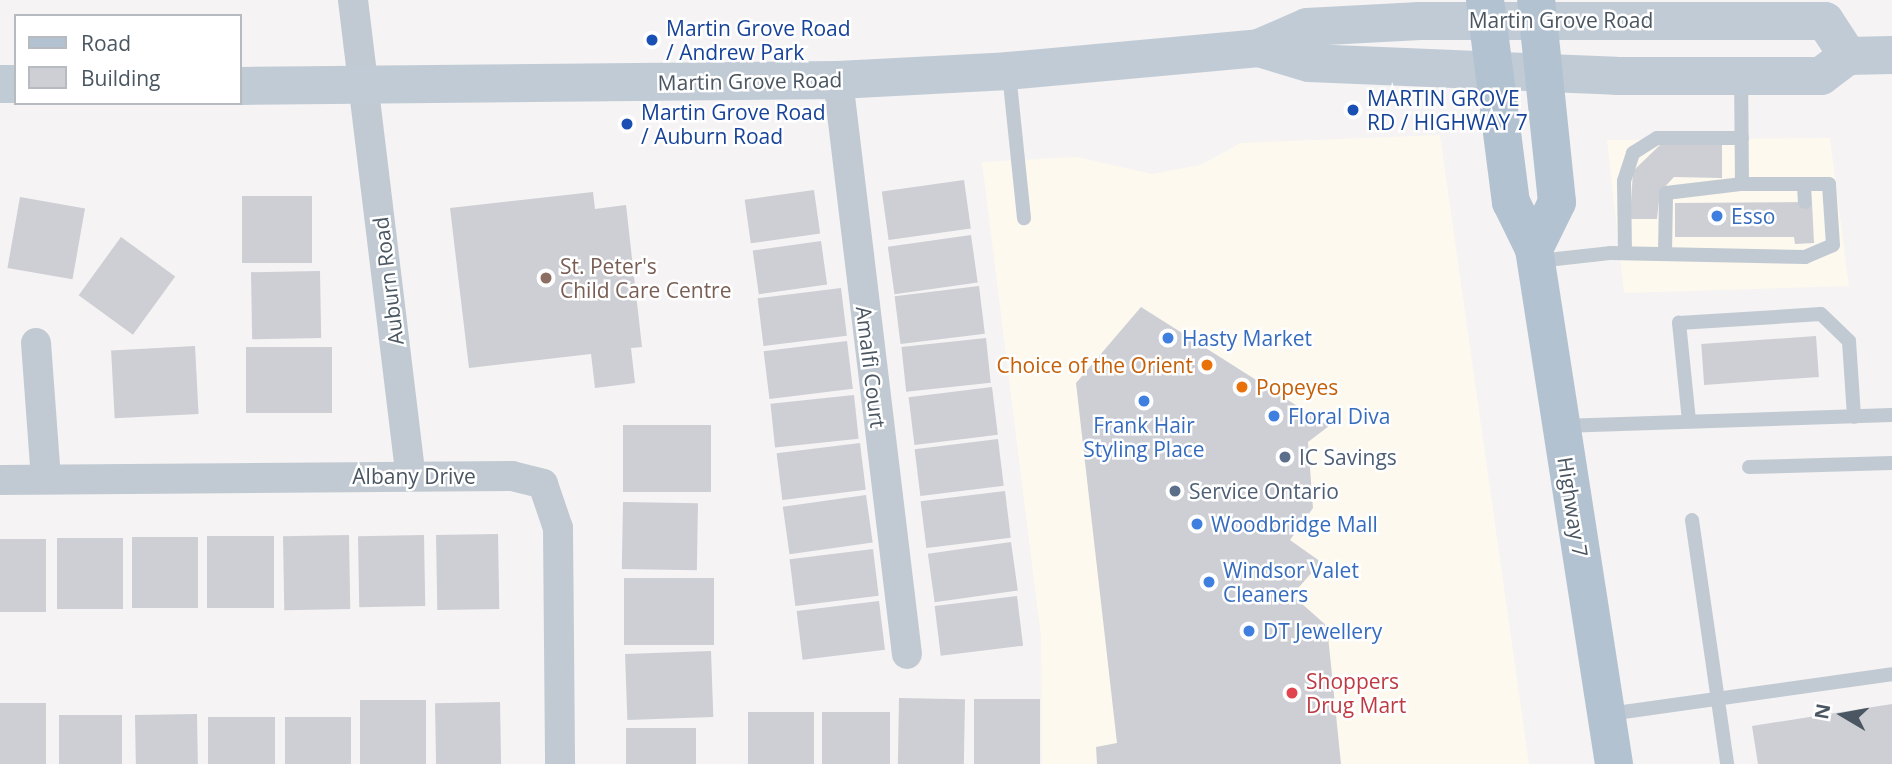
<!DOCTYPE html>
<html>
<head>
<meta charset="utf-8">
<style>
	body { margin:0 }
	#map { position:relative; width:1892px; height:764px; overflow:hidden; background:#f5f3f3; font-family:"Open Sans",sans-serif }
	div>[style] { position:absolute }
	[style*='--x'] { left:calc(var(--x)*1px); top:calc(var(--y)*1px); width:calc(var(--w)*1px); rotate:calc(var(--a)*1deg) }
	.commercial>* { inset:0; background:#fdf9ef }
	.building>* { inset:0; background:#cdcfd5; transform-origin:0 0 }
	.lane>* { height:14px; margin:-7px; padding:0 7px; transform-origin:7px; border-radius:7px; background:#c1cad2 }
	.street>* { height:30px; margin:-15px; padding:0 15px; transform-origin:15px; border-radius:15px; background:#c1cad2 }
	.secondary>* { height:38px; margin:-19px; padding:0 19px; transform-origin:19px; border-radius:19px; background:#c1cbd6 }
	.primary>* { height:38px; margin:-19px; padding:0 19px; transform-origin:19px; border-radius:19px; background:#b3c2d1 }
	.dots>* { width:19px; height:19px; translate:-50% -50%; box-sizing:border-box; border:4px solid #fff; border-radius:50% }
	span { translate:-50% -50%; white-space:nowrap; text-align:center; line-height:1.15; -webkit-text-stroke:5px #fff; paint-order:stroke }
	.street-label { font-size:21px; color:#4a5661 }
	.transit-label { font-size:21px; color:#164399 }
	.left { translate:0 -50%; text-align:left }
	.shop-label { font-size:21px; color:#366cbe }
	.education-label { font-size:21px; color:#785e54 }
	.food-label { font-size:21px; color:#c56008 }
	.right { translate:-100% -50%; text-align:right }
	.service-label { font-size:21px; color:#4e5e75 }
	.health-label { font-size:21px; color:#be3a42 }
	.legend { position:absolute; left:14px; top:14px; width:228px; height:91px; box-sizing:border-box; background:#fff; border:2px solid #b7bbc0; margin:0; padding:9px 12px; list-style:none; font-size:21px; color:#4a5661 }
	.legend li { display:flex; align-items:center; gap:14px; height:35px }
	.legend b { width:35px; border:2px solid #b7bbc0 }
	.north { position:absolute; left:1808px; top:680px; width:70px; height:70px; -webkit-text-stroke:5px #fff; paint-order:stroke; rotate:280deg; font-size:19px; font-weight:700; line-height:28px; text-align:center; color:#4a5661 }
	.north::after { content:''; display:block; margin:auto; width:24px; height:32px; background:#4a5661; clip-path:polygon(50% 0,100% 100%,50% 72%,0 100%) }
</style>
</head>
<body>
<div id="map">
	<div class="commercial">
		<i style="clip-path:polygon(1440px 135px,1529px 764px,1042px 764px,1041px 637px,982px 162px,1077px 157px,1152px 174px,1200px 165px,1241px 143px)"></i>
		<i style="clip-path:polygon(1830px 138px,1849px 286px,1624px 293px,1607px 140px)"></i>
	</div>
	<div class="building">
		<i style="clip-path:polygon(1660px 145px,1722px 145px,1722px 178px,1674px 177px,1660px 192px,1657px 219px,1630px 219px,1633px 171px)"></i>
		<i style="left:964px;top:180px;width:49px;height:83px;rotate:82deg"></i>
		<i style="left:814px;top:190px;width:44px;height:70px;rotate:82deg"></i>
		<i style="clip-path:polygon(593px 192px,595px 209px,626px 205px,642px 347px,631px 348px,635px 383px,595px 388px,591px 354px,469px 368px,450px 208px)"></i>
		<i style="left:242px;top:196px;width:70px;height:67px"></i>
		<i style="left:20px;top:197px;width:66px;height:72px;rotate:10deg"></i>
		<i style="clip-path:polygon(1812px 202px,1814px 243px,1795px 244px,1794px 237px,1675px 237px,1675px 203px)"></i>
		<i style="left:971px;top:235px;width:48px;height:84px;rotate:82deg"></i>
		<i style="left:121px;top:237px;width:67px;height:72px;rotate:36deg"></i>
		<i style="left:821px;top:241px;width:44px;height:69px;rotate:82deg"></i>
		<i style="left:320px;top:271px;width:67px;height:69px;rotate:89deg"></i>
		<i style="left:979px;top:286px;width:48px;height:85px;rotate:83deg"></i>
		<i style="left:841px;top:288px;width:48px;height:84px;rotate:83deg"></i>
		<i style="clip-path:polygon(1141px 307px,1329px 426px,1308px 442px,1313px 508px,1290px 540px,1321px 562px,1292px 595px,1327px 626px,1341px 764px,1097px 764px,1096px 747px,1117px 743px,1076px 383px)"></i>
		<i style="left:1816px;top:336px;width:41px;height:115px;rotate:86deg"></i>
		<i style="left:986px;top:338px;width:45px;height:85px;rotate:84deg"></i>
		<i style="left:847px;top:341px;width:48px;height:84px;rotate:83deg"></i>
		<i style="left:195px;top:346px;width:68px;height:84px;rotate:87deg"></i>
		<i style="left:332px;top:347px;width:66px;height:86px;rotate:90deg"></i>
		<i style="left:992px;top:387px;width:48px;height:84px;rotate:83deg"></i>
		<i style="left:854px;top:395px;width:44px;height:84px;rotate:84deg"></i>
		<i style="left:711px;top:425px;width:67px;height:88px;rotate:90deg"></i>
		<i style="left:998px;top:439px;width:47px;height:84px;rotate:83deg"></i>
		<i style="left:860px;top:443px;width:47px;height:84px;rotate:83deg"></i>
		<i style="left:1005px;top:491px;width:47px;height:85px;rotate:83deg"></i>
		<i style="left:866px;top:495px;width:48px;height:84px;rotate:82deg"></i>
		<i style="left:623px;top:502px;width:75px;height:67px;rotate:1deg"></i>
		<i style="left:498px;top:534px;width:75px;height:62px;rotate:89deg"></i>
		<i style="left:349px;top:535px;width:74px;height:66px;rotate:89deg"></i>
		<i style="left:424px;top:535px;width:71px;height:66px;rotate:89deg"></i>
		<i style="left:207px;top:536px;width:67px;height:72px"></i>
		<i style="left:198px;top:537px;width:71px;height:66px;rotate:90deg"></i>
		<i style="left:57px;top:538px;width:66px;height:71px"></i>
		<i style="left:0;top:539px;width:46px;height:73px"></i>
		<i style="left:1011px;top:542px;width:49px;height:84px;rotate:82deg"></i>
		<i style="left:873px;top:549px;width:47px;height:84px;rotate:83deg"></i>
		<i style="left:624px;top:578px;width:90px;height:67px"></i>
		<i style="left:1017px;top:596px;width:50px;height:83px;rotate:83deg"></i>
		<i style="left:879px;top:601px;width:49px;height:83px;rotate:83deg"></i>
		<i style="left:711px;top:651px;width:66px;height:86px;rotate:88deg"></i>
		<i style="left:899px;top:698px;width:66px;height:66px;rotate:1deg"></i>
		<i style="left:974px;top:699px;width:66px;height:65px"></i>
		<i style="left:360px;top:700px;width:66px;height:64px"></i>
		<i style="left:500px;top:702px;width:62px;height:65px;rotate:89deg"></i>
		<i style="left:0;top:703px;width:46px;height:61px"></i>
		<i style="clip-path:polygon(1892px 704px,1892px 764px,1758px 764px,1752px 726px)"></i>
		<i style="left:814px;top:712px;width:52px;height:66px;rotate:90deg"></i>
		<i style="left:822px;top:712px;width:68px;height:52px"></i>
		<i style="left:197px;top:714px;width:50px;height:62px;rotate:89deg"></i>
		<i style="left:59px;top:715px;width:63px;height:49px"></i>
		<i style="left:208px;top:717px;width:67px;height:47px"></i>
		<i style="left:285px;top:717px;width:66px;height:47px"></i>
		<i style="left:696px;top:728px;width:36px;height:70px;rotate:90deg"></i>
	</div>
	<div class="lane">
		<i style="--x:1009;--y:73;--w:146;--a:84.1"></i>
		<i style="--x:1804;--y:185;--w:17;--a:87"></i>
		<i style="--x:1625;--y:253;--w:72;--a:-90.8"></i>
		<i style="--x:1624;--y:181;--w:29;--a:-72"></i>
		<i style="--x:1633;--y:153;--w:28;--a:-32"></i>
		<i style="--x:1657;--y:138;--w:85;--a:0"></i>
		<i style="--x:1665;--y:253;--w:60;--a:-89"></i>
		<i style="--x:1666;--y:193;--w:77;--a:-6.8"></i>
		<i style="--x:1538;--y:261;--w:72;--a:-6.3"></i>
		<i style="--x:1610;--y:253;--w:195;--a:1.2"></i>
		<i style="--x:1805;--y:257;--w:30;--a:-23"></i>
		<i style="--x:1833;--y:245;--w:61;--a:-93.8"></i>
		<i style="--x:1829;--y:184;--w:87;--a:180"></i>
		<i style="--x:1742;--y:184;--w:106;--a:-90.5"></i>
		<i style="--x:1689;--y:421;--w:99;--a:-95.8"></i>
		<i style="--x:1679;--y:323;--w:142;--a:-3.6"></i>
		<i style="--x:1821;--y:314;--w:39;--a:44"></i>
		<i style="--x:1849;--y:341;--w:76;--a:86.2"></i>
		<i style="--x:1562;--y:426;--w:330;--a:-1.9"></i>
		<i style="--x:1749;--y:467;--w:143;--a:-1.6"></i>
		<i style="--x:1692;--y:520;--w:246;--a:81.8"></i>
		<i style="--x:1609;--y:714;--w:286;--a:-8"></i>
	</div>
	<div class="street">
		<i style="--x:353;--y:0;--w:480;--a:83.1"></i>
		<i style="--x:838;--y:80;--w:578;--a:83.15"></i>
		<i style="--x:36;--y:343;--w:136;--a:85.8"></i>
		<i style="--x:0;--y:480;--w:512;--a:-0.45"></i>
		<i style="--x:512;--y:476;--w:32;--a:14"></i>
		<i style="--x:543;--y:484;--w:46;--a:71.2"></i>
		<i style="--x:558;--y:528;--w:236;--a:89.5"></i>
	</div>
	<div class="secondary">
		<i style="--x:1259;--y:48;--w:52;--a:16.7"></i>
		<i style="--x:1309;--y:63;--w:307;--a:2.4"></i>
		<i style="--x:1616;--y:76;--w:205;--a:0"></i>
		<i style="--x:1821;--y:76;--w:34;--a:-37"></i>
		<i style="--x:1848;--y:56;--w:44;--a:-1.3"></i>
		<i style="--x:0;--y:84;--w:16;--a:0"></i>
		<i style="--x:240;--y:86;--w:598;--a:-0.57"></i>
		<i style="--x:838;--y:80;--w:170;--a:-3"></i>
		<i style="--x:1008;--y:71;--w:252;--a:-5.2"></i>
		<i style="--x:1259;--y:48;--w:52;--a:-23.6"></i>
		<i style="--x:1307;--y:27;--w:113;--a:-3"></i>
		<i style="--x:1420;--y:21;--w:405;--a:0"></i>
		<i style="--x:1825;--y:21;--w:42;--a:56.7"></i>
	</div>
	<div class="primary">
		<i style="--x:1485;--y:0;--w:204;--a:82.7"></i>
		<i style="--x:1511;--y:202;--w:52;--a:63.9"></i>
		<i style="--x:1534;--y:249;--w:521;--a:81.17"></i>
		<i style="--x:1534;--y:249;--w:52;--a:-63.9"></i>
		<i style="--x:1557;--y:202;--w:203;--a:-95.9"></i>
	</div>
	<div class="dots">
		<i style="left:652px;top:40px;background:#1a4fb4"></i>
		<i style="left:1353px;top:110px;background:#1a4fb4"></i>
		<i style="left:627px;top:124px;background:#1a4fb4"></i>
		<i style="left:1717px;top:216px;background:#3f7fe0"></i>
		<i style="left:546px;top:278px;background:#8d6e63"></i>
		<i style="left:1168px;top:338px;background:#3f7fe0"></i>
		<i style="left:1207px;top:365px;background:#e8710a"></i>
		<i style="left:1242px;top:387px;background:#e8710a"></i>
		<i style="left:1144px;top:401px;background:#3f7fe0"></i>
		<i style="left:1274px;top:416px;background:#3f7fe0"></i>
		<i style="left:1285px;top:457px;background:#5c6f8a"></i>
		<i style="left:1175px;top:491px;background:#5c6f8a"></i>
		<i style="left:1197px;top:524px;background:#3f7fe0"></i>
		<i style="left:1209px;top:582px;background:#3f7fe0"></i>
		<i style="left:1249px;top:631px;background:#3f7fe0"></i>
		<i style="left:1292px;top:693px;background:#e0444e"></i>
	</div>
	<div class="street-label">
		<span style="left:1561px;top:20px">Martin Grove Road</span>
		<span style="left:750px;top:81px;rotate:-1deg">Martin Grove Road</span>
		<span style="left:388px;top:281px;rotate:-97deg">Auburn Road</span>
		<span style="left:871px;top:367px;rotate:83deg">Amalfi Court</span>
		<span style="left:414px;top:476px">Albany Drive</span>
		<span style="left:1573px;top:507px;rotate:81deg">Highway 7</span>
	</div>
	<div class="transit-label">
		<span class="left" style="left:666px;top:40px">Martin Grove Road<br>/ Andrew Park</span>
		<span class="left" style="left:1367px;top:110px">MARTIN GROVE<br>RD / HIGHWAY 7</span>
		<span class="left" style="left:641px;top:124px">Martin Grove Road<br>/ Auburn Road</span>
	</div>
	<div class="shop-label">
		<span class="left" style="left:1731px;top:216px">Esso</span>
		<span class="left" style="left:1182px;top:338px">Hasty Market</span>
		<span class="left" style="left:1288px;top:416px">Floral Diva</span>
		<span style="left:1144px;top:437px">Frank Hair<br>Styling Place</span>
		<span class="left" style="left:1211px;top:524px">Woodbridge Mall</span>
		<span class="left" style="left:1223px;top:582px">Windsor Valet<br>Cleaners</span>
		<span class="left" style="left:1263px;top:631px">DT Jewellery</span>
	</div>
	<div class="education-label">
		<span class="left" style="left:560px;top:278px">St. Peter's<br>Child Care Centre</span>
	</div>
	<div class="food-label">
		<span class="right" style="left:1193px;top:365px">Choice of the Orient</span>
		<span class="left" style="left:1256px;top:387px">Popeyes</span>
	</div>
	<div class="service-label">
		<span class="left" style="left:1299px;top:457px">IC Savings</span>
		<span class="left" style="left:1189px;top:491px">Service Ontario</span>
	</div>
	<div class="health-label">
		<span class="left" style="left:1306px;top:693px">Shoppers<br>Drug Mart</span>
	</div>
	<ul class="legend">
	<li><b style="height:9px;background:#b3c2d1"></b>Road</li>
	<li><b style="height:19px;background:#cdcfd5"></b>Building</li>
	</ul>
	<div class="north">N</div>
</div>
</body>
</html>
